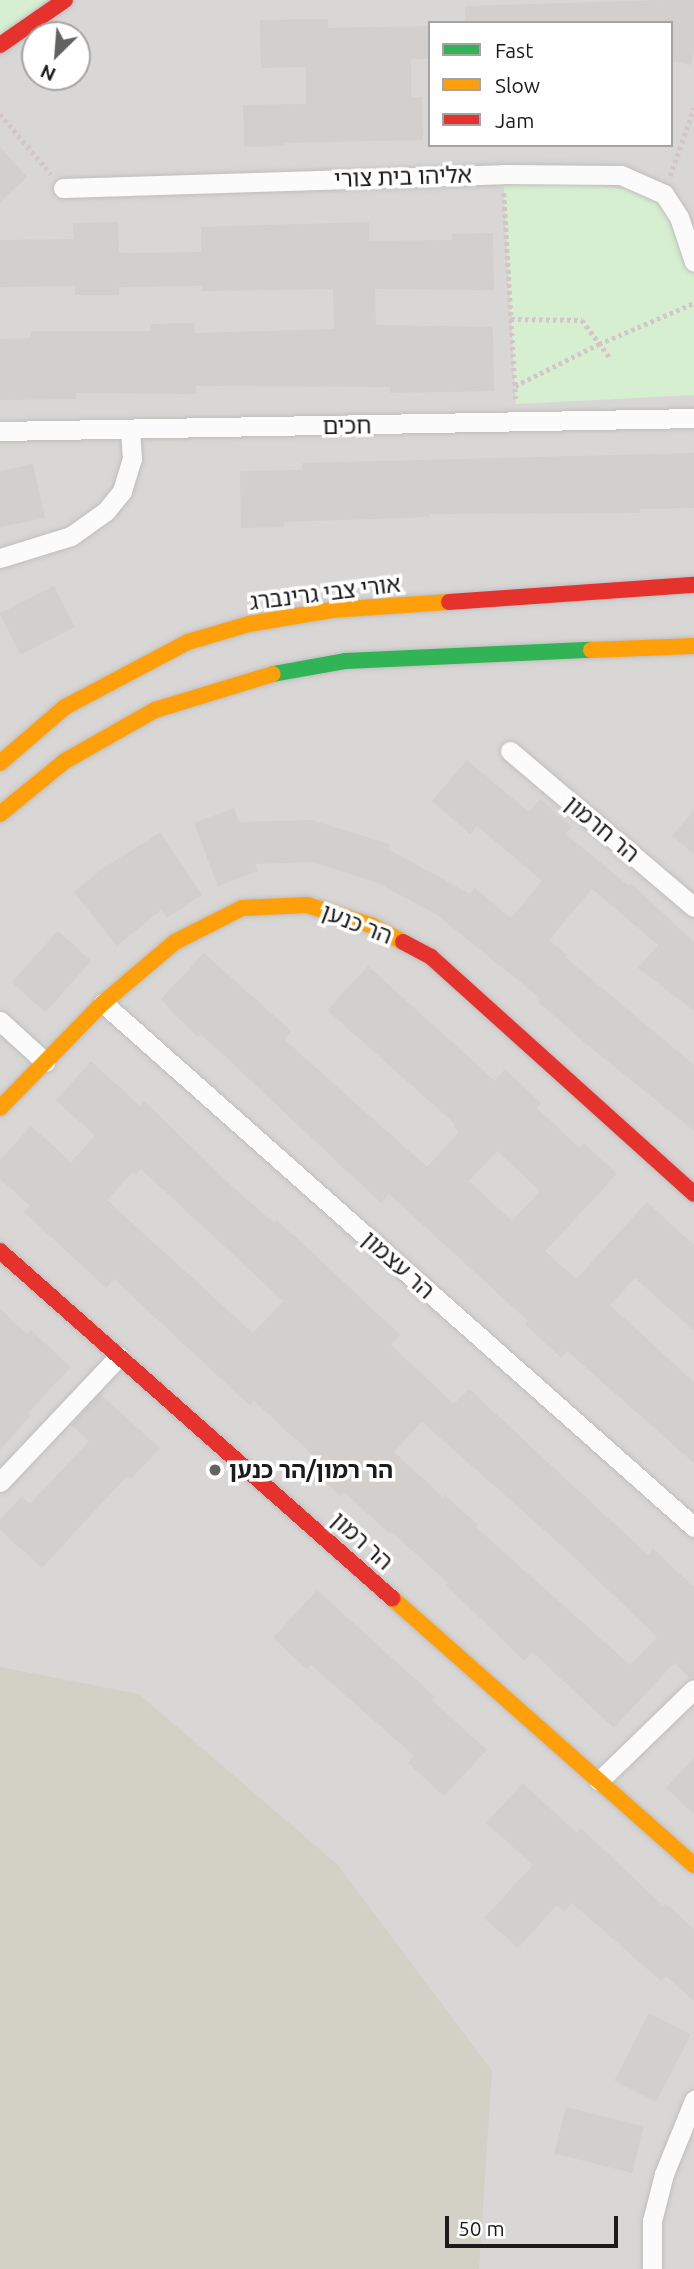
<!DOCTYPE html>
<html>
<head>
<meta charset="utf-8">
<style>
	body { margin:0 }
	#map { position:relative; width:694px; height:2269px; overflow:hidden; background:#eae7e4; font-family:Ubuntu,"Noto Sans Hebrew",sans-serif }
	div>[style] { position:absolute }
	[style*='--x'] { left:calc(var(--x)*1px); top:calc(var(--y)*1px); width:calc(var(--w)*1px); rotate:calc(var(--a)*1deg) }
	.residential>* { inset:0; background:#d9d7d6 }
	.construction>* { inset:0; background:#d3d0c6 }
	.park>* { inset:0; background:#d6efd0 }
	.building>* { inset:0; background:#d2cfcd; transform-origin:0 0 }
	.path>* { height:4.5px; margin-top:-2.25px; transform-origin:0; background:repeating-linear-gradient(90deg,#d4c6c6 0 3.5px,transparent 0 7px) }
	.roads { filter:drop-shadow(0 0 2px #bfbebc) drop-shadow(0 0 2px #bfbebc) }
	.street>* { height:19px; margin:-9.5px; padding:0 9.5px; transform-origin:9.5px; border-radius:9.5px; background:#fcfbfb }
	.fast>* { height:16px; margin:-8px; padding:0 8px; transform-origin:8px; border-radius:8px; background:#30b455 }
	.slow>* { height:16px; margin:-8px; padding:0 8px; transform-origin:8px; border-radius:8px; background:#ff9f0a }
	.jam>* { height:16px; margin:-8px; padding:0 8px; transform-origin:8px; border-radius:8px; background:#e5322d }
	.dots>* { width:19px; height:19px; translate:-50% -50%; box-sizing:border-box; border:4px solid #fff; border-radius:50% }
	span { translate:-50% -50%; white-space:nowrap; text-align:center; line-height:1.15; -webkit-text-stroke:7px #fff; paint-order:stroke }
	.street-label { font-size:23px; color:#1b1b1b }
	.poi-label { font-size:23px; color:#1b1b1b; font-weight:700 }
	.left { translate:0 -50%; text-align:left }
	.legend { position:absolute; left:428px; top:21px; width:245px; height:126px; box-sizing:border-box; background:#fff; border:2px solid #a4a4a4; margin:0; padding:9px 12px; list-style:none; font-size:21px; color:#1b1b1b }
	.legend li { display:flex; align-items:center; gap:14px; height:35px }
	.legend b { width:35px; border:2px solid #a4a4a4 }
	.north { position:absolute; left:21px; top:21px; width:70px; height:70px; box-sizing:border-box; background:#fff; border:2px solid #a4a4a4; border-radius:50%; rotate:205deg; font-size:19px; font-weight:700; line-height:28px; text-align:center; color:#1b1b1b }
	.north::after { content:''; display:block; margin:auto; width:24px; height:32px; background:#636261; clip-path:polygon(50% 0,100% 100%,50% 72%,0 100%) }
	.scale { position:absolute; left:445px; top:2216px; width:173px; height:32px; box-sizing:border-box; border:4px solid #1b1b1b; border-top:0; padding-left:9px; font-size:21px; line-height:24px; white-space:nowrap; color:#1b1b1b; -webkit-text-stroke:5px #fff; paint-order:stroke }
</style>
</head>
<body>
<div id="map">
	<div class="residential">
		<i style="clip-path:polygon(evenodd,0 0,694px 0,694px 2269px,0 2269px,0 0,430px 23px,671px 23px,671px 145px,430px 145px,430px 23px,0 0,35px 35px,77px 35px,77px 77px,35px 77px,35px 35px)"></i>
	</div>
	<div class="construction">
		<i style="clip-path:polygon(0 1667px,139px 1694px,337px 1864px,492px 2071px,479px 2269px,0 2269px)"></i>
	</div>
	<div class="park">
		<i style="clip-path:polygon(0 0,47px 0,0 39px)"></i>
		<i style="clip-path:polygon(503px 174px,664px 194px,694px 262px,694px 395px,516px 404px)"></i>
	</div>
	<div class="building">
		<i style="clip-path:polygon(664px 0,694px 0,694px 50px,691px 65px,671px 61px,671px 23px,465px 23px,465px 6px)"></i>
		<i style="clip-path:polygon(328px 19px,328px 28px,430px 26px,430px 59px,411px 59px,411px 97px,422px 97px,423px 140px,284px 143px,284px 146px,244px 147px,243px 105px,306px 104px,306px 67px,261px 68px,260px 20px)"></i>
		<i style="clip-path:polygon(0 147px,27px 177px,0 202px)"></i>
		<i style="clip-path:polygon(118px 222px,119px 253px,201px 252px,201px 227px,369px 222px,369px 241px,452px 240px,452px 234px,493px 233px,494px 290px,375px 289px,376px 325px,493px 327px,494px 391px,390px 393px,390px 387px,196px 386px,196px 394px,76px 393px,76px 399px,0 400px,0 339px,31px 338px,31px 331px,151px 331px,150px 324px,195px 323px,195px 333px,334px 329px,333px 289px,202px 291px,202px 286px,119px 287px,119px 295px,75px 295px,75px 286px,0 287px,0 240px,74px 239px,73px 223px)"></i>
		<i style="clip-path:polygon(694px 453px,694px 508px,640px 509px,640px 513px,429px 514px,429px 517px,284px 522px,284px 527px,241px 528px,240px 471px,302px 470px,302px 463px)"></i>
		<i style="clip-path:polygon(33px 464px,45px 518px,0 527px,0 471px)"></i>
		<i style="left:54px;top:586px;width:46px;height:61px;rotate:63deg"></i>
		<i style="clip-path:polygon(467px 760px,529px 812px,540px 799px,572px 827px,566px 834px,629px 886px,631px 883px,694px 942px,694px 1011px,638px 968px,658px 945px,592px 889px,549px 940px,567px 955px,565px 957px,694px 1065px,694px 1131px,585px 1043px,538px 1002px,541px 999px,437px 915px,378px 883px,313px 862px,255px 864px,258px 871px,218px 886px,194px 823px,234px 808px,239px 822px,312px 820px,389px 844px,388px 849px,470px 894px,475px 888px,511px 918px,542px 881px,477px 826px,470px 834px,432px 801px)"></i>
		<i style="clip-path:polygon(694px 810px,694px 854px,672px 836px)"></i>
		<i style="clip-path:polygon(160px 832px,202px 895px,167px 918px,161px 910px,117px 946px,74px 892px,99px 871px)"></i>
		<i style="left:58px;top:931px;width:45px;height:69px;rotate:42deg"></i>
		<i style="clip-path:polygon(evenodd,204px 953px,291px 1031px,284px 1039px,427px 1167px,459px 1132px,453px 1126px,455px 1124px,327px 1010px,368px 966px,495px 1081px,505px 1069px,541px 1103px,537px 1108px,580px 1148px,584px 1143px,617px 1174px,545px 1251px,576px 1279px,647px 1202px,694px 1245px,694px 1331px,635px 1278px,610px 1305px,694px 1382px,694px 1463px,567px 1351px,561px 1358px,525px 1324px,528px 1321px,389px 1194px,381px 1203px,201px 1034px,198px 1037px,173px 1013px,161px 999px,204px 953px,497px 1151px,540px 1191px,512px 1221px,469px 1181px,497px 1151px)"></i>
		<i style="clip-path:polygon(evenodd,91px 1061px,140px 1106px,144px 1101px,234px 1188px,274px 1223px,277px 1220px,313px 1253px,400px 1335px,391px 1345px,454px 1404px,469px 1389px,648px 1555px,653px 1549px,694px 1587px,694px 1677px,690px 1678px,674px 1663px,614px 1728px,532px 1652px,524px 1661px,446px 1585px,448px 1583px,392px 1532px,390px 1534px,344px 1492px,340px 1496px,309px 1467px,317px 1459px,254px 1401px,250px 1406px,114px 1279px,106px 1288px,24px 1212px,30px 1206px,0 1179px,0 1160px,31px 1126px,71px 1162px,95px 1136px,56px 1100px,91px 1061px,141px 1169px,283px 1301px,253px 1333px,107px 1200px,133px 1172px,136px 1174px,141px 1169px,91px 1061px,422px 1422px,561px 1545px,657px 1637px,630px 1665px,476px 1527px,478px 1525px,445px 1495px,443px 1497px,394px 1452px,422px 1422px)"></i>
		<i style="clip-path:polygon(0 1309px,27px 1334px,31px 1330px,71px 1367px,28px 1413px,31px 1415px,0 1450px)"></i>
		<i style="clip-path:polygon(100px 1394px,160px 1448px,131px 1479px,127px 1476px,42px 1568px,0 1530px,0 1520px,22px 1496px,30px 1504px,89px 1441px,71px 1425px)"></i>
		<i style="clip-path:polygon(317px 1590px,435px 1697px,432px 1700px,487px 1750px,444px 1796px,408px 1763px,414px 1756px,311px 1665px,307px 1669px,273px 1638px)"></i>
		<i style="clip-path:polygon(694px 1758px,694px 1814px,666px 1788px)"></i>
		<i style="clip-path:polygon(523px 1783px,577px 1833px,581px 1828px,663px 1906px,665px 1903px,694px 1929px,694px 2001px,666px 1976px,661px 1981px,572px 1903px,564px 1912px,557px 1905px,518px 1948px,484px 1918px,533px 1865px,486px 1823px)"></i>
		<i style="left:649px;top:2013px;width:47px;height:76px;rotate:27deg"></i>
		<i style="left:566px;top:2107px;width:80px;height:48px;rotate:14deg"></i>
	</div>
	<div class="path">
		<i style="--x:0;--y:114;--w:79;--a:49.6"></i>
		<i style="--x:670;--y:176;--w:72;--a:-70.6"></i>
		<i style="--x:504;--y:193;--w:208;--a:86.7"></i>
		<i style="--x:511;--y:319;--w:71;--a:0.8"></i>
		<i style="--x:582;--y:320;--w:49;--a:53.4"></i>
		<i style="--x:515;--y:386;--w:94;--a:-26.6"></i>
		<i style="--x:599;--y:344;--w:103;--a:-23.3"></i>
	</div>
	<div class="roads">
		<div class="street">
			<i style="--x:63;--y:188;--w:440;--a:-1.8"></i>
			<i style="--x:503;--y:174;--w:118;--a:0.5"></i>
			<i style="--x:621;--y:175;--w:47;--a:23.8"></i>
			<i style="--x:664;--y:194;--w:27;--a:57"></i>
			<i style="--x:679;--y:217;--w:47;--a:71.6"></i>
			<i style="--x:0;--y:431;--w:694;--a:-1.07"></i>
			<i style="--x:0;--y:558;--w:74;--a:-17.2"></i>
			<i style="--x:71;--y:536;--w:43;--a:-35.5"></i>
			<i style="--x:106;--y:511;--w:26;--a:-51"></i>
			<i style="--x:122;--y:491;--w:34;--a:-73"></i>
			<i style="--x:132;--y:459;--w:30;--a:-94"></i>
			<i style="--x:510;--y:751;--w:241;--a:40.3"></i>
			<i style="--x:103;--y:1003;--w:790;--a:41.56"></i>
			<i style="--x:0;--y:1021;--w:61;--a:42.3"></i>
			<i style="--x:0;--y:1482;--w:173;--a:-46.6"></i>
			<i style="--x:599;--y:1781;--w:132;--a:-44.1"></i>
			<i style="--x:652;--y:2269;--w:48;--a:-90"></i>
			<i style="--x:652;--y:2221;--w:49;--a:-75.7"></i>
			<i style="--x:664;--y:2174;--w:80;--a:-67.9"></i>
		</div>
		<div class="fast">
			<i style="--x:273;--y:674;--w:73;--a:-10.2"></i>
			<i style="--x:345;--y:661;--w:246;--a:-2.6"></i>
		</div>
		<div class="slow">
			<i style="--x:591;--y:650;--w:103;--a:-2.2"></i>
			<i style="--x:0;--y:763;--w:86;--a:-40.7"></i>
			<i style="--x:65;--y:707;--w:139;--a:-27.9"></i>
			<i style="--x:188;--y:642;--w:64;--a:-16.4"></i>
			<i style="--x:249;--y:624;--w:84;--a:-9.6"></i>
			<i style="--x:332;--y:610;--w:117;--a:-3.9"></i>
			<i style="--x:0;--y:814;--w:84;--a:-39.2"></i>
			<i style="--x:65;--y:761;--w:103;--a:-29.5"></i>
			<i style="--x:155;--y:710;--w:123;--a:-17"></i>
			<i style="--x:0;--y:1108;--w:147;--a:-45.6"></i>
			<i style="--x:103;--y:1003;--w:94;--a:-40.3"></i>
			<i style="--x:175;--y:942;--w:75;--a:-26.9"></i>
			<i style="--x:242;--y:908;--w:65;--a:-2.6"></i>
			<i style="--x:307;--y:905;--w:67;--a:17.4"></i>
			<i style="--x:371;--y:925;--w:36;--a:28"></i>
			<i style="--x:392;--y:1598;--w:403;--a:41.5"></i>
		</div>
		<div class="jam">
			<i style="--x:0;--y:45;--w:79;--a:-34.7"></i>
			<i style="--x:449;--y:602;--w:246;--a:-4"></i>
			<i style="--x:403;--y:942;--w:32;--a:28"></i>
			<i style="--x:431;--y:957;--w:354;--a:42"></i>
			<i style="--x:0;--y:1251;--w:524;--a:41.52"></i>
		</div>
	</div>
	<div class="dots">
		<i style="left:215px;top:1470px;background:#636261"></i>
	</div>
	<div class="street-label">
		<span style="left:403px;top:177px;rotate:-2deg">אליהו בית צורי</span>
		<span style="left:347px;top:426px;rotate:-1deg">חכים</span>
		<span style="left:325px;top:593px;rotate:-7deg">אורי צבי גרינברג</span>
		<span style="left:602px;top:829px;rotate:40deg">הר חרמון</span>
		<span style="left:357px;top:924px;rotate:21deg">הר כנען</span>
		<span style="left:398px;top:1265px;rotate:42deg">הר עצמון</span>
		<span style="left:362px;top:1541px;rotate:42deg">הר רמון</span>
	</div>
	<div class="poi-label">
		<span class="left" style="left:229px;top:1470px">הר רמון/הר כנען</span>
	</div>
	<ul class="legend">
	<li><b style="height:9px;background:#30b455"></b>Fast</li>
	<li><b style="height:9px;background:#ff9f0a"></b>Slow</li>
	<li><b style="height:9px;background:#e5322d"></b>Jam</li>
	</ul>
	<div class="north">N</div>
	<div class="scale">50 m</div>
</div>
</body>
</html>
